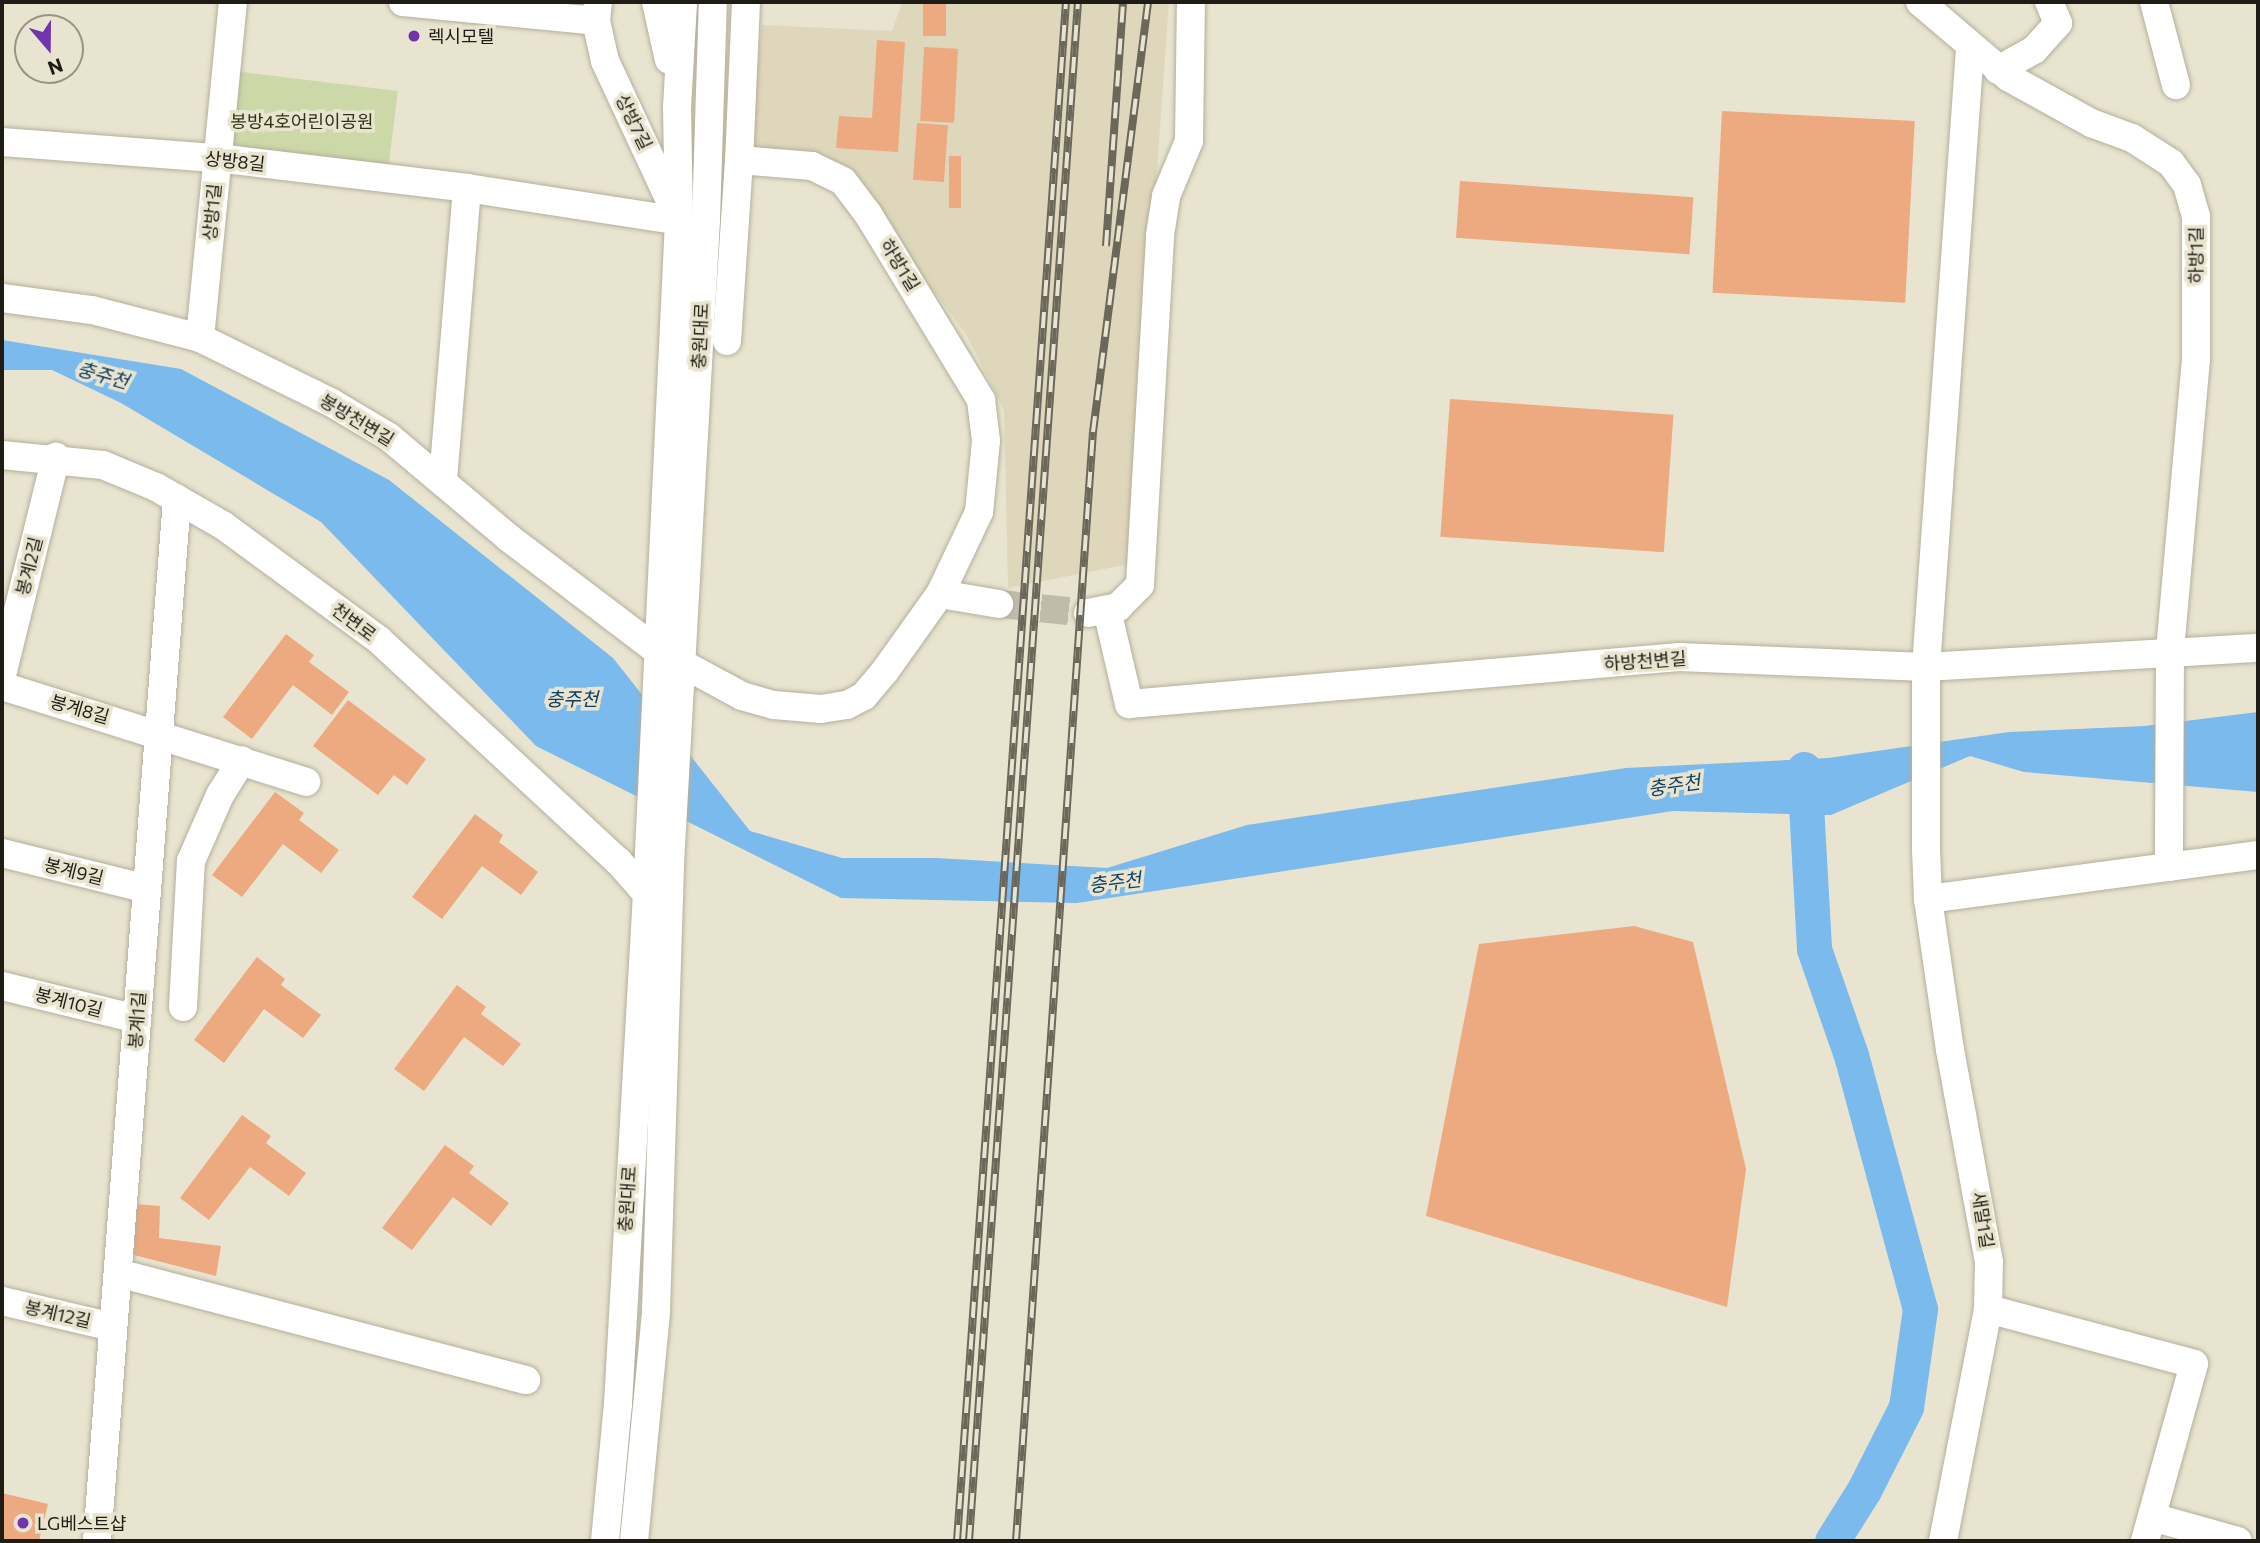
<!DOCTYPE html>
<html>
<head>
<meta charset="utf-8">
<style>
	body { margin:0 }
	#map { position:relative; width:2260px; height:1543px; overflow:hidden; background:#e9e4cf; font-family:Commissioner,"Noto Sans KR",sans-serif }
	div>[style] { position:absolute }
	[style*='--x'] { left:calc(var(--x)*1px); top:calc(var(--y)*1px); width:calc(var(--w)*1px); rotate:calc(var(--a)*1deg) }
	.built>* { inset:0; background:#dfd7bb }
	.green>* { inset:0; background:#cdd8a9; transform-origin:0 0 }
	.water>* { inset:0; background:#7abaec }
	.river>* { height:35px; margin:-17.5px; padding:0 17.5px; transform-origin:17.5px; border-radius:17.5px; background:#7abaec }
	.building>* { inset:0; background:#eda980; transform-origin:0 0 }
	.minor-tunnel>* { height:28px; margin-top:-14px; transform-origin:0; background:repeating-linear-gradient(90deg,#c0bcaa 0 28px,transparent 0 42px) }
	.roads { filter:drop-shadow(0 0 2px #b4af9b) drop-shadow(0 0 2px #b4af9b) }
	.minor>* { height:28px; margin:-14px; padding:0 14px; transform-origin:14px; border-radius:14px; background:#fff }
	.rail>* { height:8px; margin-top:-4px; transform-origin:0; background:repeating-linear-gradient(90deg,#e9e4cf 0 16px,#6b685b 0 32px); box-sizing:border-box; border-block:2px solid #6b685b }
	.dots>* { width:19px; height:19px; translate:-50% -50%; box-sizing:border-box; border:4px solid #e9e4cf; border-radius:50% }
	span { translate:-50% -50%; white-space:nowrap; text-align:center; line-height:1.15; -webkit-text-stroke:7px #e9e4cf; paint-order:stroke }
	.poi-label { font-size:18px; color:#1e1c14 }
	.left { translate:0 -50%; text-align:left }
	.park-label { font-size:18px; color:#2e3414 }
	.street-label { font-size:18px; color:#1e1c14 }
	.water-label { font-size:19px; color:#0d3f60; font-style:italic }
	.frame { position:absolute; inset:0; border:4px solid #1e1c14; pointer-events:none }
	.north { position:absolute; left:14px; top:14px; width:70px; height:70px; box-sizing:border-box; background:#e9e4cf; border:2px solid #989484; border-radius:50%; rotate:160deg; font-size:19px; font-weight:700; line-height:28px; text-align:center; color:#1e1c14 }
	.north::after { content:''; display:block; margin:auto; width:24px; height:32px; background:#6f35ab; clip-path:polygon(50% 0,100% 100%,50% 72%,0 100%) }
</style>
</head>
<body>
<div id="map">
	<div class="built">
		<i style="clip-path:polygon(902px 2px,1169px 2px,1129px 564px,1008px 588px,1004px 410px,966px 334px,842px 172px,747px 162px,762px 25px,892px 31px)"></i>
	</div>
	<div class="green">
		<i style="left:234px;top:71px;width:165px;height:81px;rotate:7deg"></i>
	</div>
	<div class="water">
		<i style="clip-path:polygon(2px 340px,181px 369px,389px 480px,613px 658px,750px 831px,842px 858px,936px 858px,1107px 868px,1247px 825px,1626px 768px,1828px 758px,2009px 732px,2145px 726px,2258px 712px,2258px 792px,2024px 772px,1970px 756px,1831px 815px,1673px 811px,1077px 903px,841px 898px,536px 746px,321px 522px,121px 403px,52px 370px,2px 370px)"></i>
	</div>
	<div class="river">
		<i style="--x:1804;--y:769;--w:180;--a:86.8"></i>
		<i style="--x:1814;--y:949;--w:112;--a:70.8"></i>
		<i style="--x:1851;--y:1055;--w:263;--a:74.8"></i>
		<i style="--x:1920;--y:1309;--w:99;--a:98.1"></i>
		<i style="--x:1906;--y:1407;--w:93;--a:116.8"></i>
		<i style="--x:1864;--y:1490;--w:60;--a:122.1"></i>
	</div>
	<div class="building">
		<i style="left:923px;top:2px;width:23px;height:34px"></i>
		<i style="clip-path:polygon(877px 40px,905px 42px,898px 152px,836px 148px,839px 116px,872px 118px)"></i>
		<i style="left:924px;top:47px;width:34px;height:74px;rotate:3deg"></i>
		<i style="left:1722px;top:111px;width:193px;height:182px;rotate:3deg"></i>
		<i style="left:917px;top:123px;width:31px;height:57px;rotate:4deg"></i>
		<i style="left:949px;top:156px;width:12px;height:52px"></i>
		<i style="left:1460px;top:181px;width:234px;height:57px;rotate:4deg"></i>
		<i style="left:1450px;top:399px;width:224px;height:138px;rotate:4deg"></i>
		<i style="clip-path:polygon(286px 634px,314px 655px,309px 662px,349px 692px,332px 715px,293px 685px,252px 739px,223px 717px)"></i>
		<i style="clip-path:polygon(348px 700px,426px 759px,407px 785px,394px 775px,378px 795px,313px 746px)"></i>
		<i style="clip-path:polygon(275px 792px,304px 813px,299px 820px,339px 850px,321px 873px,283px 844px,242px 897px,212px 875px)"></i>
		<i style="clip-path:polygon(475px 814px,503px 835px,499px 842px,538px 872px,521px 895px,482px 866px,442px 919px,412px 897px)"></i>
		<i style="clip-path:polygon(1634px 926px,1693px 942px,1746px 1169px,1727px 1307px,1426px 1216px,1479px 944px)"></i>
		<i style="clip-path:polygon(257px 957px,285px 979px,281px 985px,321px 1015px,303px 1038px,264px 1009px,224px 1063px,194px 1040px)"></i>
		<i style="clip-path:polygon(457px 985px,486px 1007px,481px 1014px,521px 1044px,503px 1066px,464px 1037px,424px 1091px,394px 1069px)"></i>
		<i style="clip-path:polygon(242px 1115px,271px 1136px,266px 1143px,306px 1173px,289px 1196px,250px 1167px,209px 1220px,180px 1198px)"></i>
		<i style="clip-path:polygon(445px 1145px,474px 1166px,469px 1173px,509px 1203px,491px 1226px,453px 1197px,412px 1250px,382px 1228px)"></i>
		<i style="clip-path:polygon(135px 1204px,160px 1206px,159px 1238px,221px 1246px,216px 1276px,134px 1255px)"></i>
		<i style="clip-path:polygon(2px 1493px,48px 1504px,39px 1541px,2px 1541px)"></i>
	</div>
	<div class="minor-tunnel">
		<i style="--x:999;--y:604;--w:89;--a:5.8"></i>
	</div>
	<div class="roads">
		<div class="minor">
			<i style="--x:403;--y:2;--w:194;--a:5.6"></i>
			<i style="--x:598;--y:2;--w:19;--a:96"></i>
			<i style="--x:596;--y:21;--w:41;--a:77.3"></i>
			<i style="--x:605;--y:61;--w:163;--a:65"></i>
			<i style="--x:656;--y:2;--w:59;--a:77.4"></i>
			<i style="--x:746;--y:2;--w:158;--a:92.5"></i>
			<i style="--x:739;--y:160;--w:73;--a:4.7"></i>
			<i style="--x:812;--y:166;--w:34;--a:26"></i>
			<i style="--x:843;--y:181;--w:41;--a:52.9"></i>
			<i style="--x:868;--y:214;--w:218;--a:58.7"></i>
			<i style="--x:981;--y:400;--w:41;--a:83"></i>
			<i style="--x:986;--y:441;--w:71;--a:95.6"></i>
			<i style="--x:979;--y:512;--w:91;--a:115.4"></i>
			<i style="--x:1920;--y:2;--w:116;--a:40.4"></i>
			<i style="--x:2008;--y:77;--w:95;--a:29"></i>
			<i style="--x:2091;--y:123;--w:44;--a:20.1"></i>
			<i style="--x:2132;--y:138;--w:46;--a:32.7"></i>
			<i style="--x:2171;--y:163;--w:27;--a:54"></i>
			<i style="--x:2187;--y:185;--w:33;--a:74"></i>
			<i style="--x:2196;--y:217;--w:142;--a:90"></i>
			<i style="--x:2196;--y:359;--w:295;--a:95.1"></i>
			<i style="--x:2170;--y:653;--w:214;--a:90.3"></i>
			<i style="--x:2154;--y:2;--w:86;--a:75.2"></i>
			<i style="--x:1998;--y:70;--w:41;--a:-29.1"></i>
			<i style="--x:2034;--y:50;--w:36;--a:-48"></i>
			<i style="--x:2058;--y:23;--w:23;--a:-113"></i>
			<i style="--x:2;--y:142;--w:216;--a:4.3"></i>
			<i style="--x:217;--y:158;--w:252;--a:6.8"></i>
			<i style="--x:467;--y:188;--w:215;--a:8.8"></i>
			<i style="--x:2;--y:298;--w:91;--a:7.6"></i>
			<i style="--x:92;--y:310;--w:112;--a:14.5"></i>
			<i style="--x:200;--y:338;--w:147;--a:26.2"></i>
			<i style="--x:332;--y:403;--w:66;--a:30.8"></i>
			<i style="--x:389;--y:437;--w:157;--a:40.1"></i>
			<i style="--x:509;--y:538;--w:187;--a:37.2"></i>
			<i style="--x:200;--y:338;--w:338;--a:-84.4"></i>
			<i style="--x:727;--y:341;--w:181;--a:-86.2"></i>
			<i style="--x:2;--y:455;--w:101;--a:5.7"></i>
			<i style="--x:103;--y:465;--w:57;--a:22.5"></i>
			<i style="--x:156;--y:487;--w:78;--a:29.8"></i>
			<i style="--x:224;--y:526;--w:192;--a:36.3"></i>
			<i style="--x:379;--y:640;--w:326;--a:42.8"></i>
			<i style="--x:618;--y:861;--w:44;--a:48.7"></i>
			<i style="--x:443;--y:480;--w:293;--a:-85.3"></i>
			<i style="--x:1107;--y:610;--w:97;--a:76.8"></i>
			<i style="--x:1129;--y:704;--w:552;--a:-4.88"></i>
			<i style="--x:1679;--y:657;--w:247;--a:2.3"></i>
			<i style="--x:1926;--y:667;--w:333;--a:-3.3"></i>
			<i style="--x:1088;--y:613;--w:31;--a:-11"></i>
			<i style="--x:1118;--y:607;--w:31;--a:-45"></i>
			<i style="--x:1140;--y:585;--w:351;--a:-86.7"></i>
			<i style="--x:1160;--y:235;--w:39;--a:-81"></i>
			<i style="--x:1166;--y:196;--w:60;--a:-67.3"></i>
			<i style="--x:1189;--y:141;--w:139;--a:-89.2"></i>
			<i style="--x:681;--y:663;--w:69;--a:28.4"></i>
			<i style="--x:742;--y:696;--w:33;--a:16"></i>
			<i style="--x:774;--y:705;--w:47;--a:4.9"></i>
			<i style="--x:821;--y:709;--w:26;--a:-9"></i>
			<i style="--x:847;--y:705;--w:19;--a:-28"></i>
			<i style="--x:864;--y:696;--w:33;--a:-50"></i>
			<i style="--x:885;--y:671;--w:95;--a:-54.5"></i>
			<i style="--x:940;--y:594;--w:60;--a:9.6"></i>
			<i style="--x:2;--y:675;--w:225;--a:-76.1"></i>
			<i style="--x:2;--y:686;--w:319;--a:17.5"></i>
			<i style="--x:2;--y:853;--w:149;--a:13.9"></i>
			<i style="--x:1928;--y:899;--w:333;--a:-7.6"></i>
			<i style="--x:2;--y:986;--w:139;--a:13.7"></i>
			<i style="--x:183;--y:1007;--w:146;--a:-86.9"></i>
			<i style="--x:191;--y:861;--w:72;--a:-66.3"></i>
			<i style="--x:220;--y:795;--w:41;--a:-57.8"></i>
			<i style="--x:118;--y:1273;--w:422;--a:14.7"></i>
			<i style="--x:2;--y:1301;--w:114;--a:13.2"></i>
			<i style="--x:1988;--y:1309;--w:213;--a:14.9"></i>
			<i style="--x:2194;--y:1364;--w:184;--a:105.5"></i>
			<i style="--x:2152;--y:1517;--w:89;--a:15.6"></i>
			<i style="--x:97;--y:1541;--w:1045;--a:-85.61"></i>
			<i style="--x:605;--y:1541;--w:138;--a:-84.6"></i>
			<i style="--x:618;--y:1404;--w:511;--a:-86.75"></i>
			<i style="--x:647;--y:894;--w:674;--a:-87.28"></i>
			<i style="--x:679;--y:221;--w:114;--a:-91"></i>
			<i style="--x:677;--y:107;--w:105;--a:-86.7"></i>
			<i style="--x:634;--y:1541;--w:231;--a:-84.5"></i>
			<i style="--x:656;--y:1311;--w:447;--a:-88.2"></i>
			<i style="--x:670;--y:864;--w:645;--a:-86.8"></i>
			<i style="--x:706;--y:220;--w:218;--a:-88.2"></i>
			<i style="--x:1943;--y:1541;--w:236;--a:-79"></i>
			<i style="--x:1988;--y:1309;--w:47;--a:-88.8"></i>
			<i style="--x:1989;--y:1262;--w:216;--a:-100.4"></i>
			<i style="--x:1950;--y:1050;--w:153;--a:-98.3"></i>
			<i style="--x:1928;--y:899;--w:49;--a:-92.3"></i>
			<i style="--x:1926;--y:850;--w:183;--a:-90"></i>
			<i style="--x:1926;--y:667;--w:621;--a:-85.93"></i>
		</div>
	</div>
	<div class="rail">
		<i style="--x:1106;--y:246;--w:245;--a:-86"></i>
		<i style="--x:957;--y:1541;--w:1543;--a:-85.95"></i>
		<i style="--x:969;--y:1541;--w:1543;--a:-85.95"></i>
		<i style="--x:1016;--y:1541;--w:1112;--a:-86.03"></i>
		<i style="--x:1093;--y:432;--w:434;--a:-82.7"></i>
	</div>
	<div class="dots">
		<i style="left:414px;top:36px;background:#6f35ab"></i>
		<i style="left:23px;top:1523px;background:#6f35ab"></i>
	</div>
	<div class="poi-label">
		<span class="left" style="left:428px;top:36px">렉시모텔</span>
		<span class="left" style="left:37px;top:1523px">LG베스트샵</span>
	</div>
	<div class="park-label">
		<span style="left:302px;top:121px">봉방4호어린이공원</span>
	</div>
	<div class="street-label">
		<span style="left:634px;top:122px;rotate:64deg">상방7길</span>
		<span style="left:235px;top:161px;rotate:6deg">상방8길</span>
		<span style="left:212px;top:212px;rotate:-85deg">상방1길</span>
		<span style="left:2196px;top:255px;rotate:-90deg">하방1길</span>
		<span style="left:900px;top:265px;rotate:58deg">하방1길</span>
		<span style="left:700px;top:336px;rotate:-87deg">충원대로</span>
		<span style="left:357px;top:420px;rotate:31deg">봉방천변길</span>
		<span style="left:29px;top:566px;rotate:-76deg">봉계2길</span>
		<span style="left:354px;top:622px;rotate:37deg">천변로</span>
		<span style="left:1645px;top:661px;rotate:-4deg">하방천변길</span>
		<span style="left:80px;top:709px;rotate:16deg">봉계8길</span>
		<span style="left:74px;top:871px;rotate:14deg">봉계9길</span>
		<span style="left:69px;top:1002px;rotate:14deg">봉계10길</span>
		<span style="left:137px;top:1020px;rotate:-86deg">봉계1길</span>
		<span style="left:627px;top:1199px;rotate:-86deg">충원대로</span>
		<span style="left:1983px;top:1220px;rotate:81deg">새말1길</span>
		<span style="left:58px;top:1314px;rotate:13deg">봉계12길</span>
	</div>
	<div class="water-label">
		<span style="left:103px;top:375px;rotate:16deg">충주천</span>
		<span style="left:572px;top:699px">충주천</span>
		<span style="left:1674px;top:785px;rotate:-8deg">충주천</span>
		<span style="left:1115px;top:882px;rotate:-7deg">충주천</span>
	</div>
	<div class="frame"></div>
	<div class="north">N</div>
</div>
</body>
</html>
